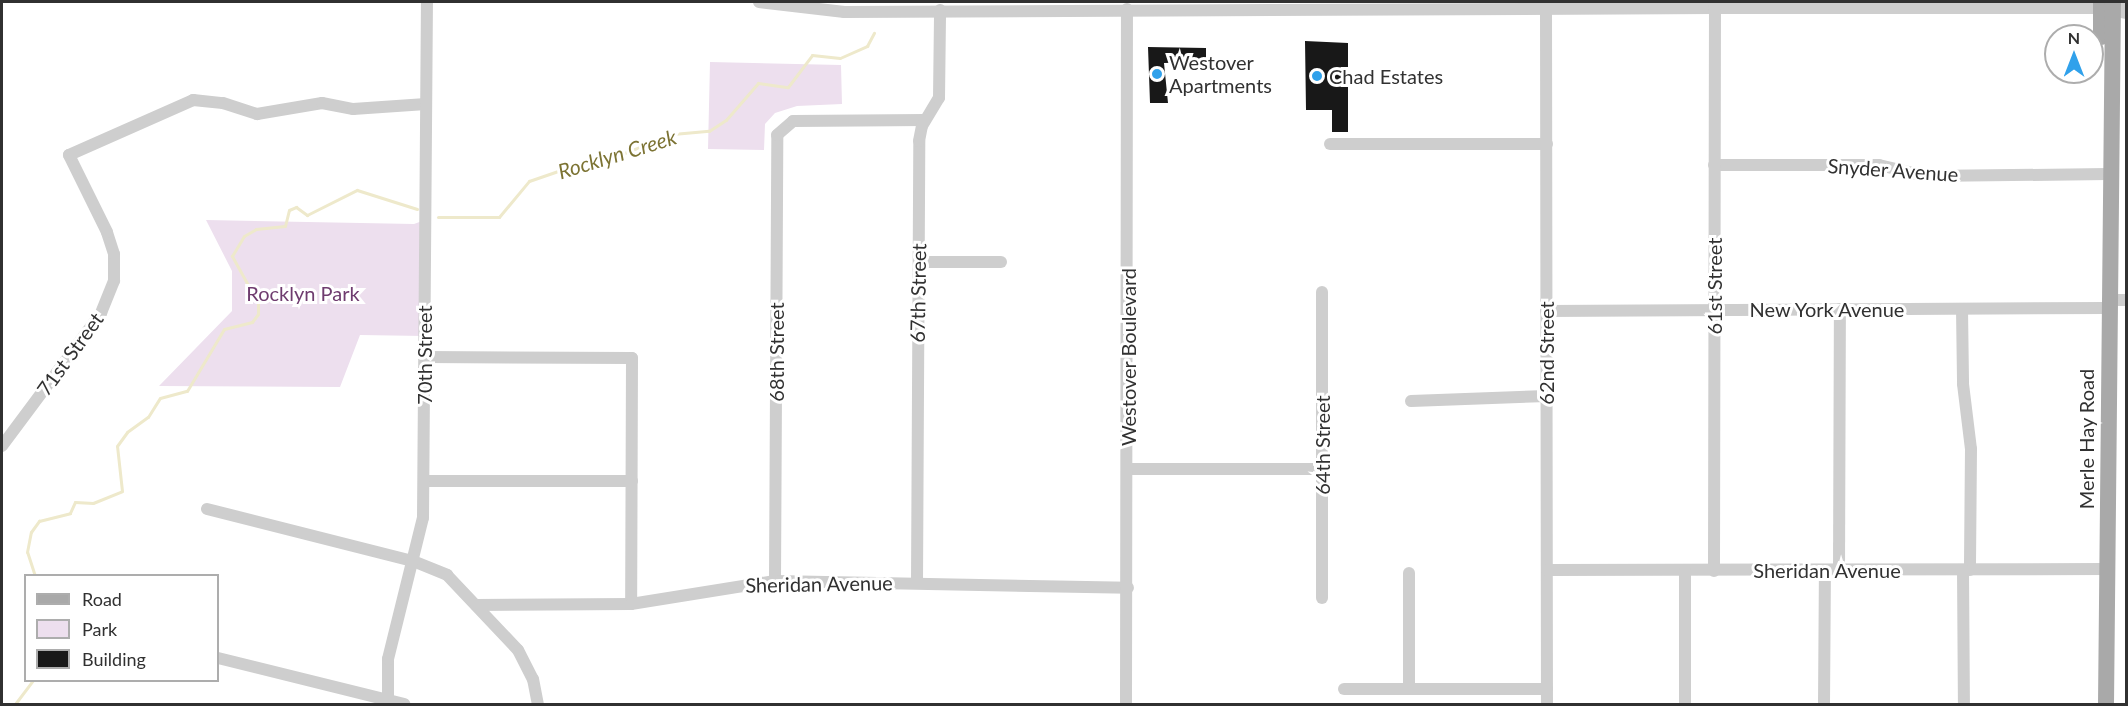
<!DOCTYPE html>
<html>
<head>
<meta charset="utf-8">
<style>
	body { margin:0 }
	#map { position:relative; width:2128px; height:706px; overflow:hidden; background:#fff; font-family:Lato,sans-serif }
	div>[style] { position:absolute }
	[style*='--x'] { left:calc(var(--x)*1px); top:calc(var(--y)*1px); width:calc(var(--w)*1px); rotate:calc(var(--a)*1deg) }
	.green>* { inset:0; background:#eddfee }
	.stream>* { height:3px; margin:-1.5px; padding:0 1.5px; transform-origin:1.5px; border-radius:1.5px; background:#eee9cb }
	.building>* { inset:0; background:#181818 }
	.minor>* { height:12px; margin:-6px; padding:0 6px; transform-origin:6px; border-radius:6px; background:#cecece }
	.major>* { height:16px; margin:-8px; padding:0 8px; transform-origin:8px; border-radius:8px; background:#a9a9a9 }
	.dots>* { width:16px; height:16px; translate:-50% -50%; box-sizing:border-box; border:3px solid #fff; border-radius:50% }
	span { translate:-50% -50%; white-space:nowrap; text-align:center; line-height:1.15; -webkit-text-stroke:6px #fff; paint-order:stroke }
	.poi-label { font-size:20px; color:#313131 }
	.left { translate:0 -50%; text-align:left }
	.street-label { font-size:20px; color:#313131 }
	.park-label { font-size:20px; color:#6f3c6f }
	.water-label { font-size:21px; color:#7c7333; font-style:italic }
	.frame { position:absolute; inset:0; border:3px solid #313131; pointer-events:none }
	.legend { position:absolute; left:24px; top:574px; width:195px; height:108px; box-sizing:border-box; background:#fff; border:2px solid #adadad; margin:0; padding:8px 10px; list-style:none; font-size:18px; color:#313131 }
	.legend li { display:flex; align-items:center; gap:12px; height:30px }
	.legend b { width:30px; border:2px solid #adadad }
	.north { position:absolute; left:2044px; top:24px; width:60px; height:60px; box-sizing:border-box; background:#fff; border:2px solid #adadad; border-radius:50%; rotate:0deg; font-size:16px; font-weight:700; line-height:24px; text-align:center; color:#313131 }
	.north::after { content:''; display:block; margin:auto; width:21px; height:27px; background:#30a1eb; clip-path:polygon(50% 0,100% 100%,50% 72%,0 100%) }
</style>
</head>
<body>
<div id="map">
	<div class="green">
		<i style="clip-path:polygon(710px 62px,841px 65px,842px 104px,797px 106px,775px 113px,765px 124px,764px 150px,708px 149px)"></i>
		<i style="clip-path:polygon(206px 220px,414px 224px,425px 220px,424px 336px,360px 335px,340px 387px,159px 386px,232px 311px,232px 271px)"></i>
	</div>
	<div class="stream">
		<i style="--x:438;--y:217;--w:61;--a:0"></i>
		<i style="--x:499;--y:217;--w:47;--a:-50.2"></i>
		<i style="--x:529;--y:181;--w:36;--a:-19"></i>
		<i style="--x:563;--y:169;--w:23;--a:-2"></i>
		<i style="--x:586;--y:168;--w:93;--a:-21.3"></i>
		<i style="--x:673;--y:134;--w:36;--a:-5"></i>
		<i style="--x:709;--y:131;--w:20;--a:-33"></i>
		<i style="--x:726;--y:120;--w:49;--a:-49.1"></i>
		<i style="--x:758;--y:83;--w:30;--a:8"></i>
		<i style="--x:788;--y:87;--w:40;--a:-53"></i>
		<i style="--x:812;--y:55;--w:28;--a:6"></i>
		<i style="--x:840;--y:58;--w:30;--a:-24"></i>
		<i style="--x:867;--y:46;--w:15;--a:-62"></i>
		<i style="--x:35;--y:576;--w:25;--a:-108"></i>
		<i style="--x:27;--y:552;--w:20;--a:-79"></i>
		<i style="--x:31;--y:532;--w:14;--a:-54"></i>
		<i style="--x:39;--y:521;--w:32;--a:-14"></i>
		<i style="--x:70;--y:513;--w:12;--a:-66"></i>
		<i style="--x:75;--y:502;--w:18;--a:3"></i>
		<i style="--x:93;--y:503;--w:31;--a:-22"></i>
		<i style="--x:122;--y:491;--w:45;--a:-96.3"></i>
		<i style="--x:117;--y:446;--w:17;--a:-54"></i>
		<i style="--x:127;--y:432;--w:26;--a:-36"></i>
		<i style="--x:148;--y:417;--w:22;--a:-58"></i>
		<i style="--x:160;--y:398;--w:28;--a:-15"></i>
		<i style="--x:187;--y:391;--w:72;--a:-59.2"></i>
		<i style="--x:224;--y:329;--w:29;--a:-14"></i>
		<i style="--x:252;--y:322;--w:10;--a:-53"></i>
		<i style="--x:258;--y:314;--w:11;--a:-90"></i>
		<i style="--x:258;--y:303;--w:54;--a:-119"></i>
		<i style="--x:232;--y:256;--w:23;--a:-59"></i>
		<i style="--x:244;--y:236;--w:14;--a:-30"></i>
		<i style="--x:256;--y:229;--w:29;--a:-6"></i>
		<i style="--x:285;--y:226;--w:16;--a:-76"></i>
		<i style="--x:289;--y:210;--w:8;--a:-23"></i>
		<i style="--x:296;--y:207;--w:14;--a:36"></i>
		<i style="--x:307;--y:215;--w:56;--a:-26.6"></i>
		<i style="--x:357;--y:190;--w:63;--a:17.6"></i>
		<i style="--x:26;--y:653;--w:2;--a:90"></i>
		<i style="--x:15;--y:704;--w:30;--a:-53"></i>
	</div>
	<div class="building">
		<i style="clip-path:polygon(1305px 41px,1348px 43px,1348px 132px,1332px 132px,1332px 110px,1306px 110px)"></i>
		<i style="clip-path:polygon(1148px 47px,1206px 48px,1206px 62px,1164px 63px,1168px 103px,1150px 103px)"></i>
	</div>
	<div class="minor">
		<i style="--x:759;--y:2;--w:86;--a:6.7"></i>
		<i style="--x:844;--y:12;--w:870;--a:-0.26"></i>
		<i style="--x:1714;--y:8;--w:387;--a:0"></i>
		<i style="--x:2101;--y:8;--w:25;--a:11"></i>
		<i style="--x:1546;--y:2;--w:702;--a:89.92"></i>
		<i style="--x:2107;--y:4;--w:19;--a:-6"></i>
		<i style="--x:1330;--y:144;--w:217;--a:0"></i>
		<i style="--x:1714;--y:165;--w:165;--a:0"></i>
		<i style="--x:1879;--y:165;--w:47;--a:13.4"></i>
		<i style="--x:1925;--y:176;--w:183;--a:-0.6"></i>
		<i style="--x:919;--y:262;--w:82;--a:0"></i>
		<i style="--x:1322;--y:292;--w:306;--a:90"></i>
		<i style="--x:2108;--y:300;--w:18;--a:0"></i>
		<i style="--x:1962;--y:309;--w:75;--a:89.2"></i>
		<i style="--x:1963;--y:384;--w:65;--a:83"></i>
		<i style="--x:1971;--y:449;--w:121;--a:90.5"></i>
		<i style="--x:1546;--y:311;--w:562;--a:-0.31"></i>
		<i style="--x:424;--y:357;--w:208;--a:0.3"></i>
		<i style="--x:632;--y:358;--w:246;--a:90.2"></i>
		<i style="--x:1411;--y:401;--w:136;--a:-2.1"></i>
		<i style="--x:2;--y:446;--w:166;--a:-53.3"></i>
		<i style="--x:101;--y:313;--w:35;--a:-68"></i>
		<i style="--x:114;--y:281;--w:27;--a:-90"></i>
		<i style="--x:114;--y:254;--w:23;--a:-108"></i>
		<i style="--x:107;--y:232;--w:86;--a:-116.3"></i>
		<i style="--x:69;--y:155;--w:136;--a:-23.9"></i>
		<i style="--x:193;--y:100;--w:30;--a:6"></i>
		<i style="--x:223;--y:103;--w:36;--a:18"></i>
		<i style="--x:257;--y:114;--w:66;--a:-9.6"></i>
		<i style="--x:322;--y:103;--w:32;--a:11"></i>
		<i style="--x:353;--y:109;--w:73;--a:-3.9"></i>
		<i style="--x:1128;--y:469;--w:194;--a:0"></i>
		<i style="--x:424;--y:481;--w:208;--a:0"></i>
		<i style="--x:207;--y:509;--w:212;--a:14.2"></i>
		<i style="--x:413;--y:561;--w:37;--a:22"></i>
		<i style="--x:447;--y:575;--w:103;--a:46.6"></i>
		<i style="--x:518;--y:650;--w:33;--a:63"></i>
		<i style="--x:533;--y:679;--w:25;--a:79"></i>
		<i style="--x:1547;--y:570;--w:560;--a:-0.1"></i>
		<i style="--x:1839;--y:570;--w:261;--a:-89.8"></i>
		<i style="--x:1963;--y:570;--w:134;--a:89.6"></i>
		<i style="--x:1685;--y:571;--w:133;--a:90"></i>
		<i style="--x:1714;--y:571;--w:569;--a:-89.9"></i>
		<i style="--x:1409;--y:573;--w:116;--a:90"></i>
		<i style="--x:775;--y:581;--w:446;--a:-89.7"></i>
		<i style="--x:777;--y:135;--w:21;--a:-41"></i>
		<i style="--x:793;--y:121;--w:132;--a:-0.4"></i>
		<i style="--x:917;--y:582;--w:441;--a:-89.7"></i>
		<i style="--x:919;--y:141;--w:15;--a:-79"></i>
		<i style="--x:922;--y:126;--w:33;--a:-59"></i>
		<i style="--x:939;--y:98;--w:88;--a:-89.3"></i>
		<i style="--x:476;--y:605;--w:155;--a:-0.4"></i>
		<i style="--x:631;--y:604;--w:146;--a:-9.1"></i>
		<i style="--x:775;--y:581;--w:353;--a:1.1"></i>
		<i style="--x:218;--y:658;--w:192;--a:13.9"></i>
		<i style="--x:1344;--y:689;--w:203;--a:0"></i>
		<i style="--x:388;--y:704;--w:45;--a:-90"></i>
		<i style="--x:388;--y:659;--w:145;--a:-76.1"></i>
		<i style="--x:423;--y:518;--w:516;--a:-89.56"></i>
		<i style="--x:1126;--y:704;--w:695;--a:-89.92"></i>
		<i style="--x:1824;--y:704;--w:134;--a:-89.6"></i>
	</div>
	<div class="major">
		<i style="--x:2101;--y:2;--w:35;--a:90"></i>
		<i style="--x:2106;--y:704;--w:702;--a:-89.43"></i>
	</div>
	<div class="dots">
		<i style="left:1157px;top:74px;background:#30a1eb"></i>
		<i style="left:1317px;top:76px;background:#30a1eb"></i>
	</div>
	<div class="poi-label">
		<span class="left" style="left:1169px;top:74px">Westover<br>Apartments</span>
		<span class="left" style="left:1329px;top:76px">Chad Estates</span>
	</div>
	<div class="street-label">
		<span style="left:1893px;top:170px;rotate:4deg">Snyder Avenue</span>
		<span style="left:1714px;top:286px;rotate:-90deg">61st Street</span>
		<span style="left:918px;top:293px;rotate:-89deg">67th Street</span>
		<span style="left:1827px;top:309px">New York Avenue</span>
		<span style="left:776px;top:352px;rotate:-90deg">68th Street</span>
		<span style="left:1546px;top:353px;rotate:-90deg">62nd Street</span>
		<span style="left:70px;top:354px;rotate:-54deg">71st Street</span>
		<span style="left:424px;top:355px;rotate:-90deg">70th Street</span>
		<span style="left:1128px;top:357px;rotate:-90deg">Westover Boulevard</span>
		<span style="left:2086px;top:439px;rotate:-90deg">Merle Hay Road</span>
		<span style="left:1322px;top:445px;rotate:-90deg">64th Street</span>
		<span style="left:1827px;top:570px">Sheridan Avenue</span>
		<span style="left:819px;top:584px;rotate:-1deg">Sheridan Avenue</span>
	</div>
	<div class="park-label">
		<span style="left:303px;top:293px">Rocklyn Park</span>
	</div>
	<div class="water-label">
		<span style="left:617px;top:154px;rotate:-17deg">Rocklyn Creek</span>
	</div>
	<div class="frame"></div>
	<ul class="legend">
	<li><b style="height:8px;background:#a9a9a9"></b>Road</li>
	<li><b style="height:16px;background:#eddfee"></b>Park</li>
	<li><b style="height:16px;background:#181818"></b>Building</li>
	</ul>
	<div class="north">N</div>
</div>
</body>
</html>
